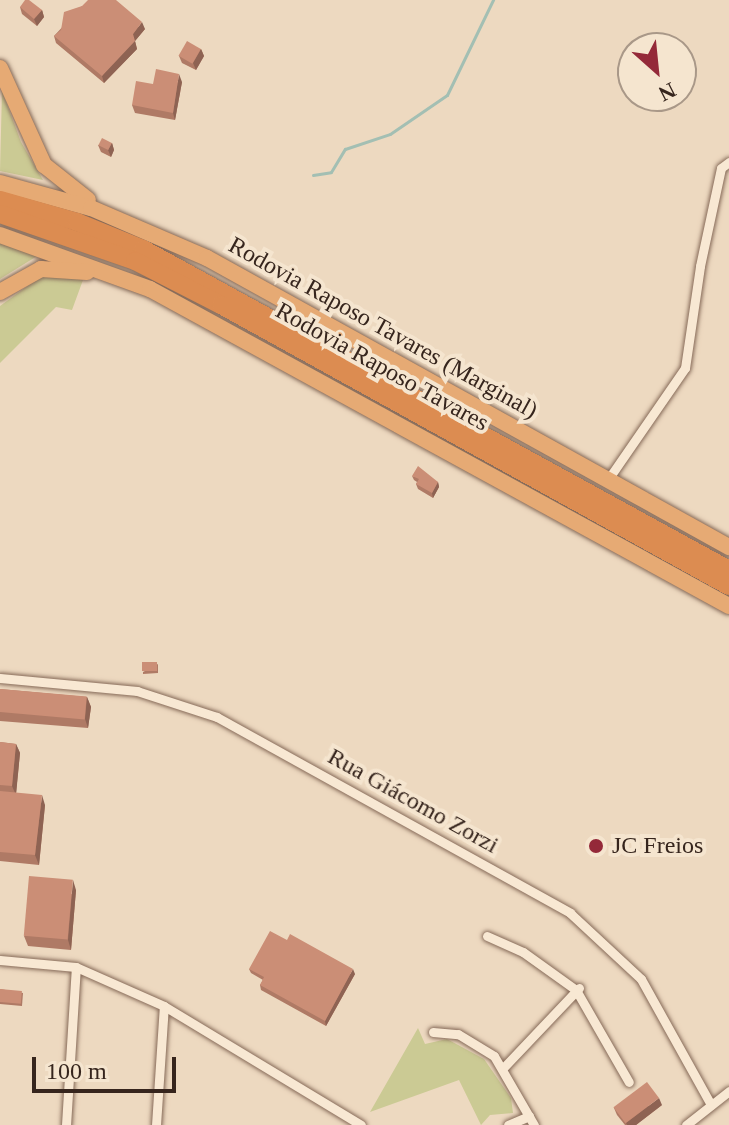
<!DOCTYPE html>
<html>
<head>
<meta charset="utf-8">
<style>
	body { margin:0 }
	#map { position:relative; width:729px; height:1125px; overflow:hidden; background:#edd9c0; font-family:"Times New Roman",serif }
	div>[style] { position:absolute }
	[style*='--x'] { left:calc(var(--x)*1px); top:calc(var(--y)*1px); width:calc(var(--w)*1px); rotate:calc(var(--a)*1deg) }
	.green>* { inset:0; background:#cbca94 }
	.stream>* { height:3px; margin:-1.5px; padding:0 1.5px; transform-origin:1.5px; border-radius:1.5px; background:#a3bfb3 }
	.roads { filter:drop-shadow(0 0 2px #866a58) drop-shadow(0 0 2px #866a58) }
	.minor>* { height:9px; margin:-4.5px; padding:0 4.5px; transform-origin:4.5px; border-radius:4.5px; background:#f8e8d3 }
	.trunk>* { height:16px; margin:-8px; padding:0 8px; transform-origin:8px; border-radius:8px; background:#e6aa74 }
	.motorway>* { height:18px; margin:-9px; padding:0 9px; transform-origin:9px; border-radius:9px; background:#dc8c51 }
	.wall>* { inset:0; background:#af7a65 }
	.shaded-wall>* { inset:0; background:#8e6353 }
	.building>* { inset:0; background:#cb8e76; transform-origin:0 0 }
	.dots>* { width:22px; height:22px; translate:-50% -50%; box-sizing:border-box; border:4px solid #f5e5cf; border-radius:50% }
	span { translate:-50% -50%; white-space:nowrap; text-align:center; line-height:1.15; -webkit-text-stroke:8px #f5e5cf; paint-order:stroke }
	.street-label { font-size:24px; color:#36251d }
	.poi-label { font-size:24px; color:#36251d }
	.left { translate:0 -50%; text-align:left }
	.north { position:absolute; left:617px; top:32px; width:80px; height:80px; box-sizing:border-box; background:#f5e5cf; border:2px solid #a99888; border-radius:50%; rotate:153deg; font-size:22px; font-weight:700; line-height:32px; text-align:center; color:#36251d }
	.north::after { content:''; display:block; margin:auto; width:28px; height:36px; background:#942939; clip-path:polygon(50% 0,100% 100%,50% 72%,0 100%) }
	.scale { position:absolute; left:32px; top:1057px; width:144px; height:36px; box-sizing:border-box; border:4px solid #36251d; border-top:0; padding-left:10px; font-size:24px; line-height:28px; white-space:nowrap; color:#36251d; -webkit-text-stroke:6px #f5e5cf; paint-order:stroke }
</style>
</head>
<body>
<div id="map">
	<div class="green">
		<i style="clip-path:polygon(2px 91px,21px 142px,43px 180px,0 171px)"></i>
		<i style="clip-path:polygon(0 241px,42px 253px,0 279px)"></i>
		<i style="clip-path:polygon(66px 276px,83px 280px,72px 310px,56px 307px,0 363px,0 306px,40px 277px)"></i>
		<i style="clip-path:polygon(418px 1028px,425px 1044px,447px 1039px,484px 1059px,511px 1098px,513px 1113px,490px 1115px,481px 1125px,459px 1080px,370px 1112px)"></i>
	</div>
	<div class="stream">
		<i style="--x:313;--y:175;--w:18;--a:-9"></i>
		<i style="--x:331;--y:172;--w:27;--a:-59"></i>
		<i style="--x:345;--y:149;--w:47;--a:-18.4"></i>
		<i style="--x:390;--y:134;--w:69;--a:-34.4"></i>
		<i style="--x:447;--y:95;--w:106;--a:-64.2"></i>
	</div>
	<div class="roads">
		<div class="minor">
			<i style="--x:609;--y:478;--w:134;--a:-55.4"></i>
			<i style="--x:685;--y:368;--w:103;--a:-81.6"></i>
			<i style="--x:700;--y:266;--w:100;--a:-77.9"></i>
			<i style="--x:721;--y:168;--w:10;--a:-37"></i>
			<i style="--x:0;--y:678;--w:138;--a:5.4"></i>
			<i style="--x:137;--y:691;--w:84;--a:18"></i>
			<i style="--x:217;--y:717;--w:404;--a:29"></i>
			<i style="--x:570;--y:913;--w:97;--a:42.9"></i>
			<i style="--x:641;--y:979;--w:144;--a:60.9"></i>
			<i style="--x:487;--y:936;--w:39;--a:24"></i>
			<i style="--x:523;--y:952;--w:65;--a:35.6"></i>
			<i style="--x:576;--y:990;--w:106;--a:60.1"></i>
			<i style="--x:0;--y:960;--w:76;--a:5.3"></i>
			<i style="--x:76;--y:967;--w:96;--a:23.9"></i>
			<i style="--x:164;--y:1006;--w:230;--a:31.1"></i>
			<i style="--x:433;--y:1032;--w:25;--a:5"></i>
			<i style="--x:458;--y:1034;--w:42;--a:31.4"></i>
			<i style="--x:494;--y:1056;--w:80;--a:59.9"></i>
			<i style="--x:504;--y:1067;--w:109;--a:-46.5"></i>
			<i style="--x:66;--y:1125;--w:158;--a:-86.4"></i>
			<i style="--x:156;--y:1125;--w:119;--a:-86.2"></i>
			<i style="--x:508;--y:1125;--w:23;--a:-23"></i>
			<i style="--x:686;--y:1125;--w:55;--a:-38.3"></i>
		</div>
		<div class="trunk">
			<i style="--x:0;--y:68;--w:107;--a:65.6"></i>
			<i style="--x:44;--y:165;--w:56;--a:38.5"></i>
			<i style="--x:0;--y:183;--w:94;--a:15.4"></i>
			<i style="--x:91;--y:208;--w:126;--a:23.3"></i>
			<i style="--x:207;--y:258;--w:597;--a:28.97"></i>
			<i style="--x:0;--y:235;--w:159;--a:19.8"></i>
			<i style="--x:150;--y:289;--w:660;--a:28.7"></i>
			<i style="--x:0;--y:292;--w:47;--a:-29.3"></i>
			<i style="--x:41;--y:269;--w:46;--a:3.7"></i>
		</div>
		<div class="motorway">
			<i style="--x:0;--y:200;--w:80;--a:15.9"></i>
			<i style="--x:77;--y:222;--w:71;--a:22.2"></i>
			<i style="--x:143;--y:249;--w:668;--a:28.71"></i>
			<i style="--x:0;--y:214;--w:143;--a:19.2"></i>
			<i style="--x:135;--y:261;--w:97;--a:27.1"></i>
			<i style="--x:221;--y:305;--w:581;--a:28.95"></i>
		</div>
	</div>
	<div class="wall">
		<i style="clip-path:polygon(82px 6px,145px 29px,135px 41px,137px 49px,104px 83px,56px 43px,54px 36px)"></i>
		<i style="clip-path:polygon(20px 7px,42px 10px,44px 17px,37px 26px,22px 14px)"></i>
		<i style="clip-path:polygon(201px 49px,204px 56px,196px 70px,182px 63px,179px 56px)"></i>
		<i style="clip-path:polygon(182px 82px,175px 120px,135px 113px,132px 105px,153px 84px)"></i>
		<i style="clip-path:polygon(112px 143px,114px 150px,111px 157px,101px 152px,98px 145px)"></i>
		<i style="clip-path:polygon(412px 476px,438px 482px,439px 487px,433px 498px,418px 489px,416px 484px,417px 482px,414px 480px)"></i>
		<i style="clip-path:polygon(158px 664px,158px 673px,143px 674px,143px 672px)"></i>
		<i style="clip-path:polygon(0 689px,87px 697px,91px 707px,88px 728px,0 721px)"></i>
		<i style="clip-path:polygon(0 742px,16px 744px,20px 753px,16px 793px,45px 805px,39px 865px,0 861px)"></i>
		<i style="clip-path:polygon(76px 890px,71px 950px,28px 946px,24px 936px)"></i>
		<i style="clip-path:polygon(249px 969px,355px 974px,326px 1026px,261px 990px,260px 985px,263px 980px,251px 973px)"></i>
		<i style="clip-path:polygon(0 989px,23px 993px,22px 1006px,0 1004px)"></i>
		<i style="clip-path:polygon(662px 1105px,636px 1125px,625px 1125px,617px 1115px,614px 1108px)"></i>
	</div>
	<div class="shaded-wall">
		<i style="clip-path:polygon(42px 10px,44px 17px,37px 26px,34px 19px)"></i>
		<i style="clip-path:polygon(142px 22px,145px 29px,135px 41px,137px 49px,104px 83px,102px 76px)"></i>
		<i style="clip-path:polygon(201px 49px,204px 56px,196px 70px,193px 63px)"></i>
		<i style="clip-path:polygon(179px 74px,182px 82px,175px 120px,173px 113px)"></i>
		<i style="clip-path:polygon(112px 143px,114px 150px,111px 157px,108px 150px)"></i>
		<i style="clip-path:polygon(438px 482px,439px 487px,433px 498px,432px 493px)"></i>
		<i style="clip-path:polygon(87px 697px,91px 707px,88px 728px,85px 719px)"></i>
		<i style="clip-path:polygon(16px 744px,20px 753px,16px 795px,12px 786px)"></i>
		<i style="clip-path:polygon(42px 795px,45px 805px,39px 865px,35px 855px)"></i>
		<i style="clip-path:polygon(73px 880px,76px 890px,71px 950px,68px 940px)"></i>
		<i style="clip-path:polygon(353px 969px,355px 974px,326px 1026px,325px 1021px)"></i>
		<i style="clip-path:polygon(659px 1098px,662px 1105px,636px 1125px,627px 1125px,626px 1123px)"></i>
	</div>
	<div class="building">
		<i style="clip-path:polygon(25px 0,29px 0,42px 10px,34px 19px,20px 7px)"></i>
		<i style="clip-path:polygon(88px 0,116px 0,142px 22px,133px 34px,135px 41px,102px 76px,54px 36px,61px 30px,64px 12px,82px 6px)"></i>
		<i style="left:187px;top:41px;width:16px;height:17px;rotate:30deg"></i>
		<i style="clip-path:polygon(156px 69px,179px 74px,173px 113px,132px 105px,136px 81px,153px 84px)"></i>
		<i style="left:102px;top:138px;width:11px;height:8px;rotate:27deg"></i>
		<i style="clip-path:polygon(418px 466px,438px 482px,432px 493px,416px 484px,419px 479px,412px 476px)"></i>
		<i style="left:157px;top:662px;width:9px;height:15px;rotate:90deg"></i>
		<i style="left:0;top:689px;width:87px;height:23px;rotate:5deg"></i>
		<i style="clip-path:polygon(0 742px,16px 744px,12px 786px,0 785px)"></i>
		<i style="clip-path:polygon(0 791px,42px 795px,35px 855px,0 852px)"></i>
		<i style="left:29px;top:876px;width:44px;height:60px;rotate:5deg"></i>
		<i style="clip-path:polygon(270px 931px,287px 940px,290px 934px,353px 969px,325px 1021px,260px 985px,264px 977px,249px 969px)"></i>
		<i style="left:0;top:989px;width:22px;height:13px;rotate:5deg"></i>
		<i style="left:647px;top:1082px;width:20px;height:42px;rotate:53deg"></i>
	</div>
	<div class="dots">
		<i style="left:596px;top:846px;background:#942939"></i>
	</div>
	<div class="street-label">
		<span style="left:383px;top:328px;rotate:29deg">Rodovia Raposo Tavares (Marginal)</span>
		<span style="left:382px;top:367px;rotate:29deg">Rodovia Raposo Tavares</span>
		<span style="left:413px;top:801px;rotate:29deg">Rua Giácomo Zorzi</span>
	</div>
	<div class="poi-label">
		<span class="left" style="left:612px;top:846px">JC Freios</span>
	</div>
	<div class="north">N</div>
	<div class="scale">100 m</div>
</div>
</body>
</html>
